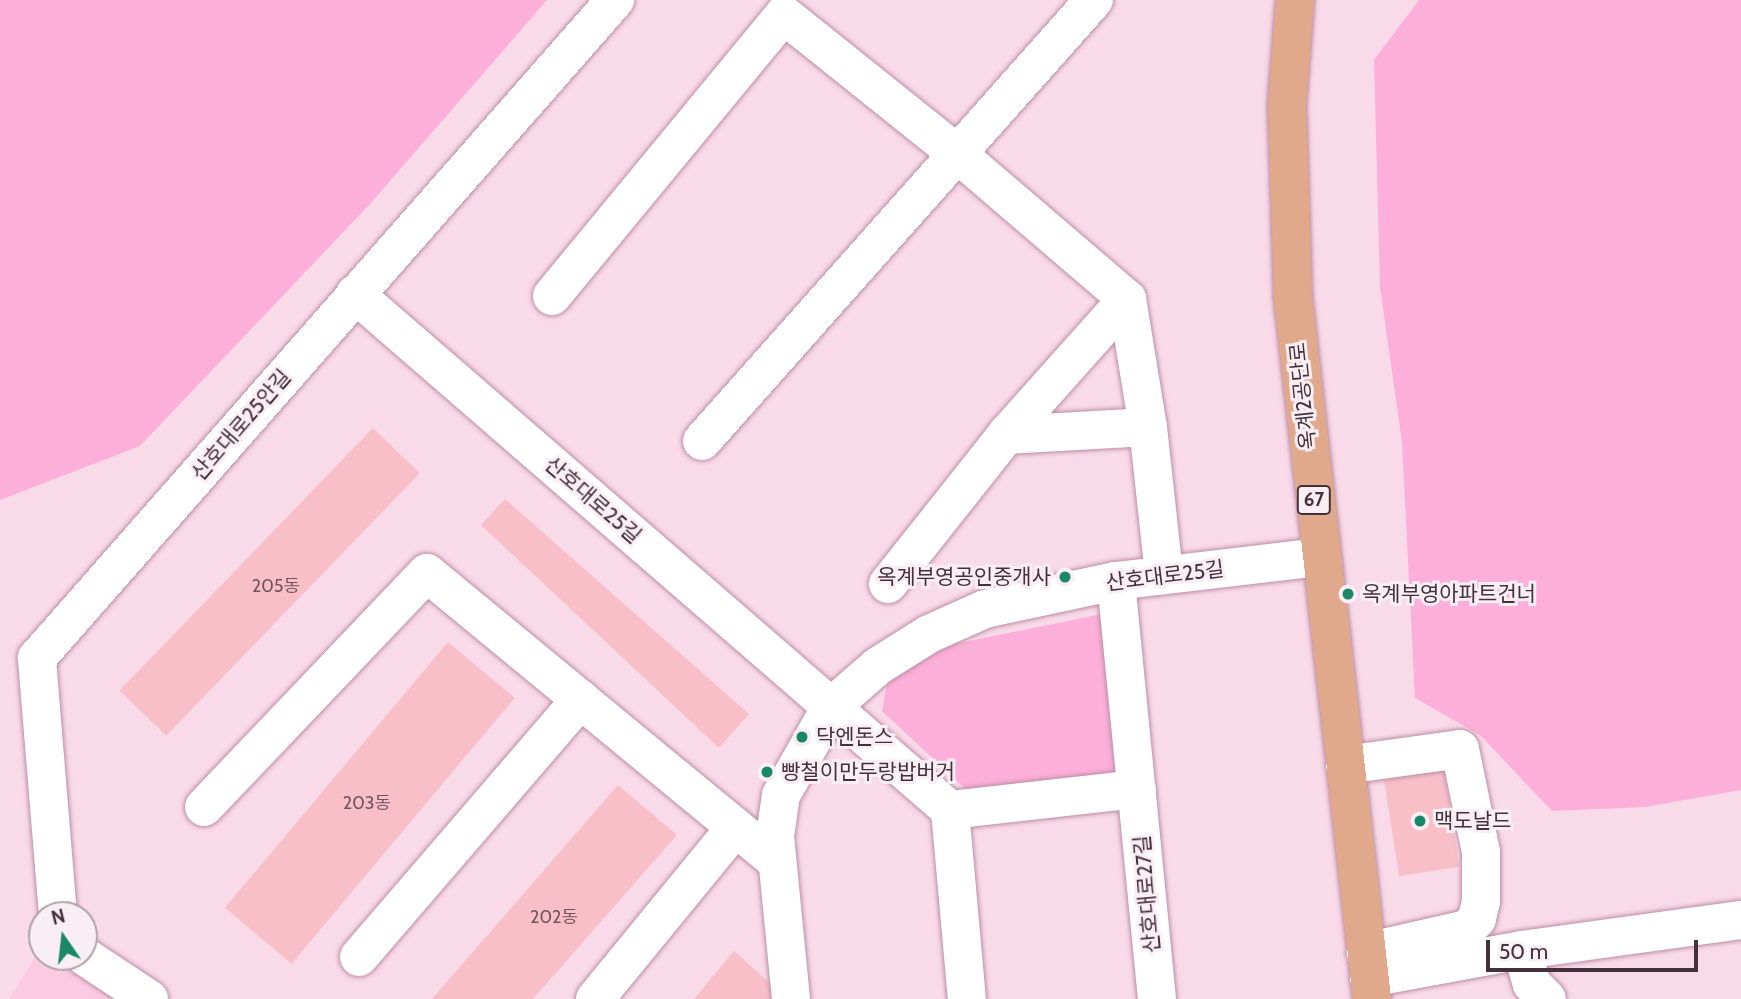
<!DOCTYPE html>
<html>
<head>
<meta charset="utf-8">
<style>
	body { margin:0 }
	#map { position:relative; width:1741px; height:999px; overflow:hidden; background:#f9dae9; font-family:Cabin,"Noto Sans KR",sans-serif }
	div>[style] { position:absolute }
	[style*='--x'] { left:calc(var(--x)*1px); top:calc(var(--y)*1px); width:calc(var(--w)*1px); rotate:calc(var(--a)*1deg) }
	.built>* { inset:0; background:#facbe2 }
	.green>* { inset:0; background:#fcafd8 }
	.building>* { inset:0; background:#f8bfc9; transform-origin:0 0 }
	.roads { filter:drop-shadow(0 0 2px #bd8da5) drop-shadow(0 0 2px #bd8da5) }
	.minor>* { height:38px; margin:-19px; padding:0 19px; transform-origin:19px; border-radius:19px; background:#fff }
	.major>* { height:38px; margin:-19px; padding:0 19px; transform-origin:19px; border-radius:19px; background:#e0a98c }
	.dots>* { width:19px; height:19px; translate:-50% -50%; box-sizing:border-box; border:4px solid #f8eef3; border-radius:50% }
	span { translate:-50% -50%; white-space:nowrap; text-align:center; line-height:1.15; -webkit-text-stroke:6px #f8eef3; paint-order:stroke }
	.number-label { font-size:18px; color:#72545e }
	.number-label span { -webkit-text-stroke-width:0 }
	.shield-label span { padding:2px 5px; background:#f8eef3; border:2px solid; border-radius:5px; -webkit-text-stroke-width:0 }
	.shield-label { font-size:19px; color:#45313b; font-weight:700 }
	.street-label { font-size:21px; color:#45313b }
	.poi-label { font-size:21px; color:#45313b }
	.right { translate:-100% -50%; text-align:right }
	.left { translate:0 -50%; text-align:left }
	.north { position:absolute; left:28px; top:901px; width:70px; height:70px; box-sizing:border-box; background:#f8eef3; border:2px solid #b0a2a9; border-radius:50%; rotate:346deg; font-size:19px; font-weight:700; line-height:28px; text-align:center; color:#45313b }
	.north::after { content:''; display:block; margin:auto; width:24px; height:32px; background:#198866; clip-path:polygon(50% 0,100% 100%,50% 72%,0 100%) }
	.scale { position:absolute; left:1486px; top:940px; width:212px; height:32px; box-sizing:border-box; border:4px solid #45313b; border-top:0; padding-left:9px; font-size:21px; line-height:24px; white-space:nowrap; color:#45313b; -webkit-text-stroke:5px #f8eef3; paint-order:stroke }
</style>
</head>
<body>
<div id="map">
	<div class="built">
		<i style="clip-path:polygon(40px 950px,42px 957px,51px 957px,115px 999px,9px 999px)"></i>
	</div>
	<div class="green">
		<i style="clip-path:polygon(0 0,547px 0,370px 204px,140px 446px,0 500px)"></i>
		<i style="clip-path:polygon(1419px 0,1741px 0,1741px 790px,1645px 807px,1552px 811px,1480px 735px,1415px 698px,1402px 442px,1380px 287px,1374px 60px)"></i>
		<i style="clip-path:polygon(1102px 614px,1118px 776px,970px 793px,882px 711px,890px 668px,935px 648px)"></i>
	</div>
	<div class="building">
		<i style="left:373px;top:428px;width:65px;height:365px;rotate:44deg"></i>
		<i style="clip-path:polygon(505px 499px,749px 714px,719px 748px,481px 525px)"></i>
		<i style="left:448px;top:642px;width:87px;height:347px;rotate:40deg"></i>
		<i style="left:1443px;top:763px;width:105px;height:61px;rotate:81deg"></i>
		<i style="clip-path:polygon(618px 785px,677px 835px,533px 999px,432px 999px)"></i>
		<i style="clip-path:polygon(734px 951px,781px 993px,776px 999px,694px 999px)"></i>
	</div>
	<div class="roads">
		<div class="minor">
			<i style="--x:355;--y:294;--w:788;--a:40.93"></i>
			<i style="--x:950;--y:810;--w:190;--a:84.9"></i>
			<i style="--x:552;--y:296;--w:364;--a:-50.5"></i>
			<i style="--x:784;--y:15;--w:226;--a:38.7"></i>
			<i style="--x:960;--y:156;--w:220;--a:40.6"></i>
			<i style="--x:1127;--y:299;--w:130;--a:80.7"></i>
			<i style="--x:1148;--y:427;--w:149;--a:83.8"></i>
			<i style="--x:1006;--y:435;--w:182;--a:-48.3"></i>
			<i style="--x:702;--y:441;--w:590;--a:-48.37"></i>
			<i style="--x:1116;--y:581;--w:420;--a:84.4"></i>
			<i style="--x:888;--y:584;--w:190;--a:-51.6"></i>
			<i style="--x:1006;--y:435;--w:142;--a:-3.2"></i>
			<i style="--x:1345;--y:765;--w:116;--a:-7.9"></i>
			<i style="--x:1460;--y:749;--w:105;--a:78.5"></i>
			<i style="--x:1481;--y:852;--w:49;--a:90"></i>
			<i style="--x:1481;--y:901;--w:18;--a:103"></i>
			<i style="--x:1477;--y:919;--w:14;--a:135"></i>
			<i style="--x:1467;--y:929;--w:104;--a:167.2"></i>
			<i style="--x:204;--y:807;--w:323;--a:-46.4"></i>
			<i style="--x:427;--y:573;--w:454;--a:39.5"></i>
			<i style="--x:950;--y:810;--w:188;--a:-6.4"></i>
			<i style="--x:58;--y:915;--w:258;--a:-94.7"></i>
			<i style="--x:37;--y:658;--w:876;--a:-48.7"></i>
			<i style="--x:1522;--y:950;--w:35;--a:74"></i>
			<i style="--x:1532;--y:984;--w:21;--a:45"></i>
			<i style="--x:84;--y:956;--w:78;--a:33.5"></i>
			<i style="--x:359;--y:957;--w:340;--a:-49.3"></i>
			<i style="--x:1369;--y:978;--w:156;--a:-10.4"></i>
			<i style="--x:1522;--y:950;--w:221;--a:-7.8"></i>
			<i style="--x:595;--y:999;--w:222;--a:-50.7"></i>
			<i style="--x:791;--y:999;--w:164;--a:-95.6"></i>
			<i style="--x:775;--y:836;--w:41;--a:-81.7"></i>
			<i style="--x:781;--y:795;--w:101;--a:-60.4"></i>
			<i style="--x:831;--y:707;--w:62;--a:-41.1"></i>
			<i style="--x:878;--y:666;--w:60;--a:-32.1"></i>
			<i style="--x:929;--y:634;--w:61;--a:-24.1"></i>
			<i style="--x:985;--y:609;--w:134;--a:-12.1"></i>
			<i style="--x:1116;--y:581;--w:206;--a:-6.7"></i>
		</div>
		<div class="major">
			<i style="--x:1295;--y:0;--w:105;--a:94.4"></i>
			<i style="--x:1287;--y:105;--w:192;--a:88.2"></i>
			<i style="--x:1293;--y:297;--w:706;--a:83.58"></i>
		</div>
	</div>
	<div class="dots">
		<i style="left:1065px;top:577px;background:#198866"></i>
		<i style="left:1348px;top:594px;background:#198866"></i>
		<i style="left:802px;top:737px;background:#198866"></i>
		<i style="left:767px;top:772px;background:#198866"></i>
		<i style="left:1420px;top:821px;background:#198866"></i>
	</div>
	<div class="number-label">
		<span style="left:276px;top:586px">205동</span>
		<span style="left:367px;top:803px">203동</span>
		<span style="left:554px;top:917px">202동</span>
	</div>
	<div class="shield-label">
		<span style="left:1314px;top:500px">67</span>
	</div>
	<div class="street-label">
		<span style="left:1303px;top:396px;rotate:-96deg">옥계2공단로</span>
		<span style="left:241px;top:425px;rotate:-49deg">산호대로25안길</span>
		<span style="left:593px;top:500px;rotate:41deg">산호대로25길</span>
		<span style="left:1165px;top:576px;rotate:-7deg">산호대로25길</span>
		<span style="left:1147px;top:894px;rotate:-95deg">산호대로27길</span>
	</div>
	<div class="poi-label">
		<span class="right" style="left:1051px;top:577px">옥계부영공인중개사</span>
		<span class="left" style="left:1362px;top:594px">옥계부영아파트건너</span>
		<span class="left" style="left:816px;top:737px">닥엔돈스</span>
		<span class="left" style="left:781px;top:772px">빵철이만두랑밥버거</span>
		<span class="left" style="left:1434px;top:821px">맥도날드</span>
	</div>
	<div class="north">N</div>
	<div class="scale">50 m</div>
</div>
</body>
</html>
